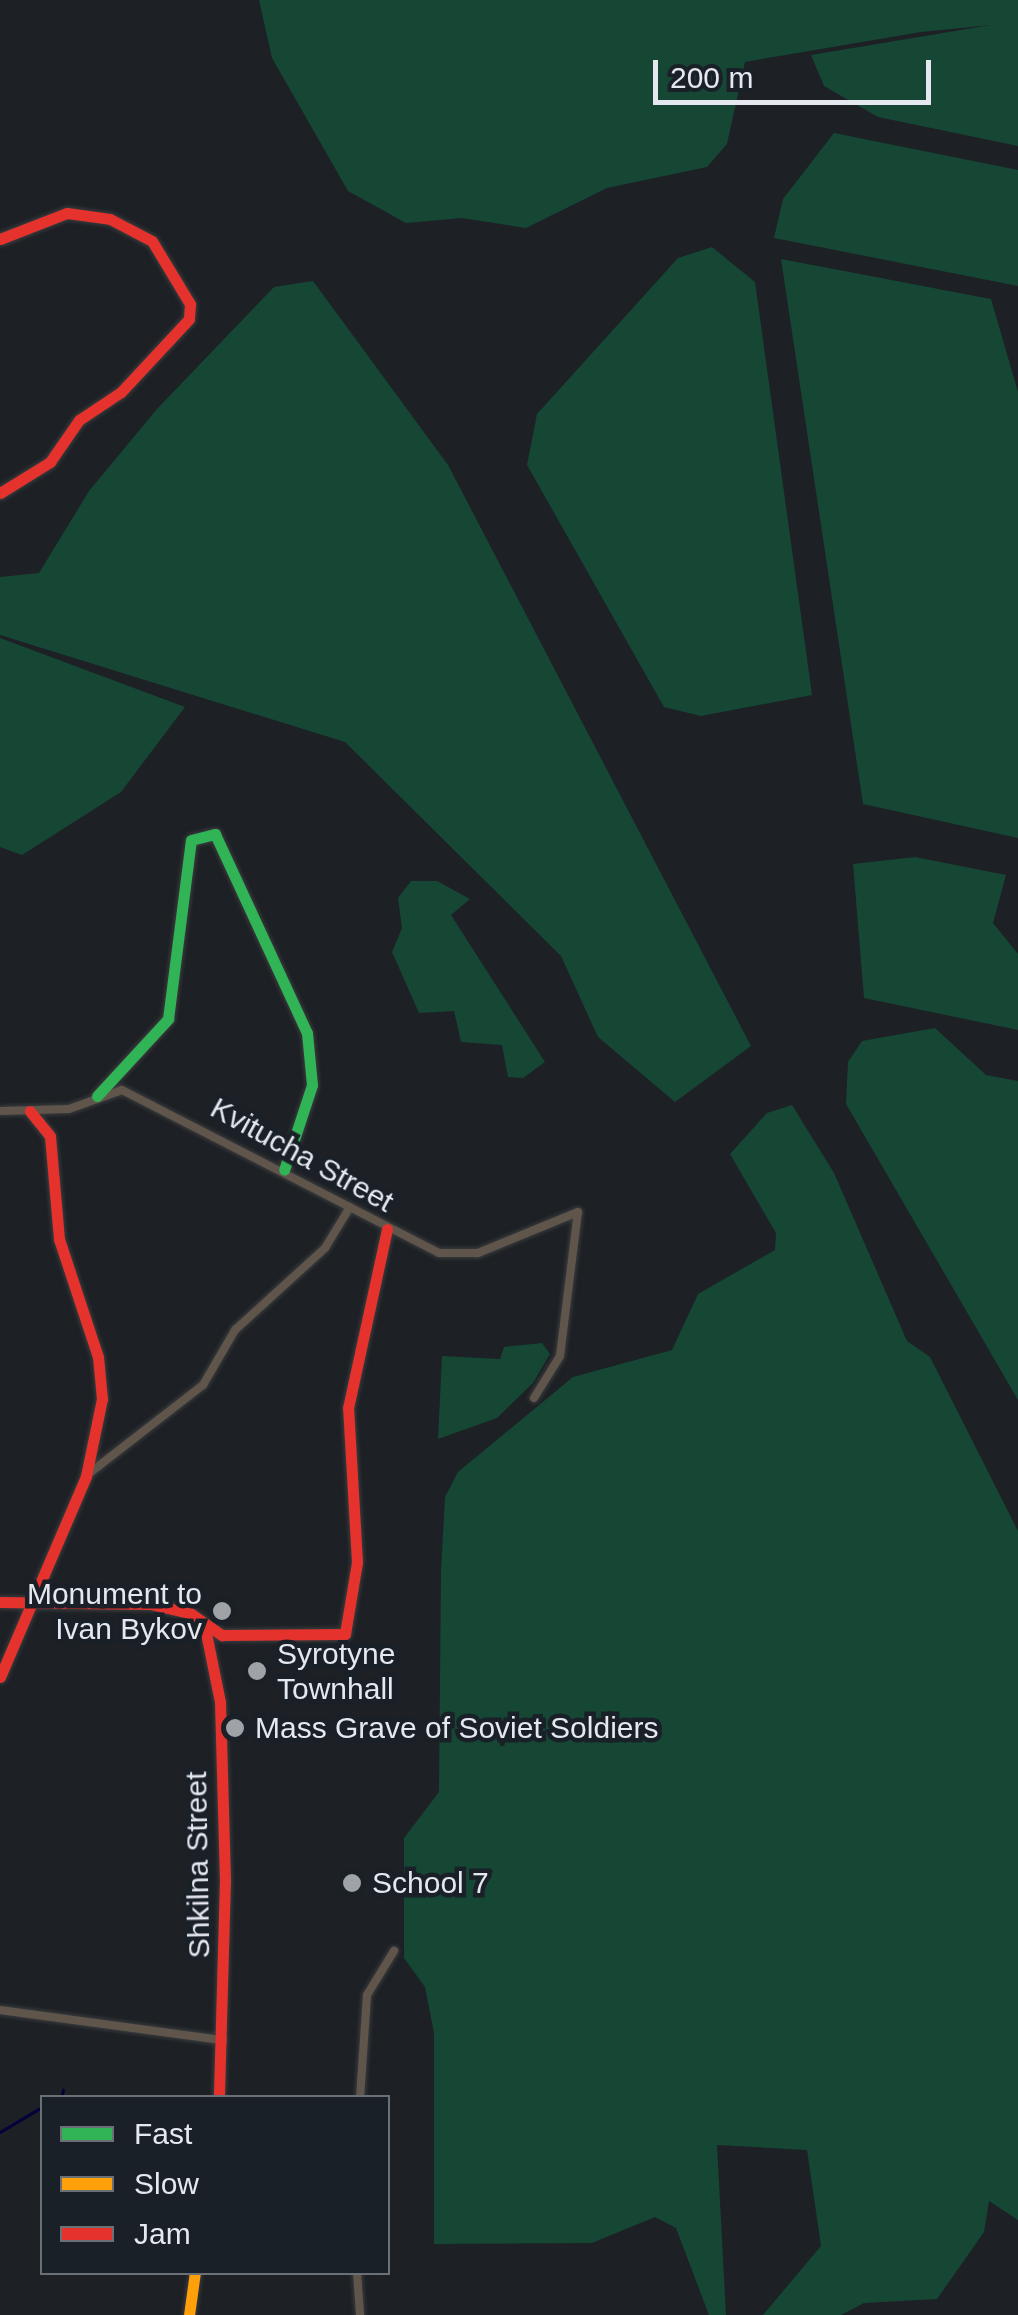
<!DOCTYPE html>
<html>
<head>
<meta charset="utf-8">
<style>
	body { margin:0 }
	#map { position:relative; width:1018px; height:2315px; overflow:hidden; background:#1d2024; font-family:Arial,sans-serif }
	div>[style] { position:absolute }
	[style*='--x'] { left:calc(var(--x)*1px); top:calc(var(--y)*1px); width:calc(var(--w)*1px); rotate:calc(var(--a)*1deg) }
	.green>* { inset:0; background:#154734 }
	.stream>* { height:2.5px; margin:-1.25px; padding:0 1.25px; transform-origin:1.25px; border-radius:1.25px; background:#03033b }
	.roads { filter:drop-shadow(0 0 2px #3a3c3f) drop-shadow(0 0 2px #3a3c3f) }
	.street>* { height:8px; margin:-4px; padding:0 4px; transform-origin:4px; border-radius:4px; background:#60554b }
	.fast>* { height:11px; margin:-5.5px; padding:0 5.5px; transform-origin:5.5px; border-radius:5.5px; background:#30b455 }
	.slow>* { height:11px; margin:-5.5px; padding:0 5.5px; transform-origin:5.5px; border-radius:5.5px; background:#ff9f0a }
	.jam>* { height:11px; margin:-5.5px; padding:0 5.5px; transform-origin:5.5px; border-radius:5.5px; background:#e5322d }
	.dots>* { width:28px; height:28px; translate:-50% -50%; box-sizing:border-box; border:5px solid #1a2027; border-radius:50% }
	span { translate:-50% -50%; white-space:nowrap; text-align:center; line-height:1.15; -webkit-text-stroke:9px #1a2027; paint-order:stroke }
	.street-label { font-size:30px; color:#e5e8ee }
	.poi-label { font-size:30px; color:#e5e8ee }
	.right { translate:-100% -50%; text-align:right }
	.left { translate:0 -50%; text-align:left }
	.legend { position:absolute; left:40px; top:2095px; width:350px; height:180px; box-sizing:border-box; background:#1a2027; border:2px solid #6b7077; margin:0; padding:12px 18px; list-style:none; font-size:30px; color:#e5e8ee }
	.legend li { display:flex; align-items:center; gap:20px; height:50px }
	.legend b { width:50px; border:2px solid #6b7077 }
	.scale { position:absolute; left:653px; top:60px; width:278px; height:45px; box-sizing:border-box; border:5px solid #e5e8ee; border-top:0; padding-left:12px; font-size:30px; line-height:35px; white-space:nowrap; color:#e5e8ee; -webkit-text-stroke:8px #1a2027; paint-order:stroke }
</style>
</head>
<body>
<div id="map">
	<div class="green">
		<i style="clip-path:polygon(259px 0,1018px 0,1018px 146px,878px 117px,824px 86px,811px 55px,991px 25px,921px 32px,745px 62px,727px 144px,707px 167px,607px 188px,526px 228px,462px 218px,406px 223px,348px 191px,272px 58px)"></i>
		<i style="clip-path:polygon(834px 133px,1018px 170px,1018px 286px,774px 238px,783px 199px)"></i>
		<i style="clip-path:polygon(712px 247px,755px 282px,812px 695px,701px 716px,664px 707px,527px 465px,537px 414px,678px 258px)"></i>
		<i style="clip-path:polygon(781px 259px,991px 299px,1018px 392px,1018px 838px,863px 804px)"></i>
		<i style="clip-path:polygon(313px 281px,448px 465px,751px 1046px,675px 1102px,598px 1037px,561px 956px,345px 742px,0 635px,0 577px,39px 573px,89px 491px,157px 409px,274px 287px)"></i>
		<i style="clip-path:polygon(0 638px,185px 707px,121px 792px,22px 855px,0 847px)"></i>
		<i style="clip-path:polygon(915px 857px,1006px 875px,993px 923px,1018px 954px,1018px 1030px,864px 998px,853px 864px)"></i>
		<i style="clip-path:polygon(411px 881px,437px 881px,470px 899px,451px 915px,545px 1062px,523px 1078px,508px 1077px,502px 1045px,461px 1042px,454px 1011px,419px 1013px,392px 952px,402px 928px,398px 898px)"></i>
		<i style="clip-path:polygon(935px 1028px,986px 1075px,1018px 1081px,1018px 1400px,846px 1104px,848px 1062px,862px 1041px)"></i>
		<i style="clip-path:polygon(792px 1105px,834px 1173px,907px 1341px,930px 1357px,1018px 1531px,1018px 2220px,989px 2201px,984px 2232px,937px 2299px,864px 2303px,841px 2315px,763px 2315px,821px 2246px,807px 2150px,717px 2145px,726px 2315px,709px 2315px,676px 2228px,655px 2217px,592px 2243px,434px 2244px,434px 2033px,425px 1987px,404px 1958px,404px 1838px,439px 1792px,441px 1571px,445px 1497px,458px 1472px,573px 1377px,672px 1350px,698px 1294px,775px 1250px,776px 1233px,730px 1154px,767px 1113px)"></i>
		<i style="clip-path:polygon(542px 1343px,550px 1354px,533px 1383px,497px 1418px,438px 1439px,442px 1356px,500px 1359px,504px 1347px)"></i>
	</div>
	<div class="stream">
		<i style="--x:61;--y:2098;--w:8;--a:-76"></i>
		<i style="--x:0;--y:2132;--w:49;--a:-30.8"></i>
	</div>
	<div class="roads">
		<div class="street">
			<i style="--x:0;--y:1111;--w:69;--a:-1.7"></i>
			<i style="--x:69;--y:1109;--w:56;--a:-19.7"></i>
			<i style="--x:122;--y:1090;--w:356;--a:27.2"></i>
			<i style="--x:439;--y:1253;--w:39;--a:0"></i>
			<i style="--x:478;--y:1253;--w:108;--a:-22.3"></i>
			<i style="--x:534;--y:1398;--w:49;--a:-58.2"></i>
			<i style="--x:560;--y:1356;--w:145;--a:-82.9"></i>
			<i style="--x:87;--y:1475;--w:147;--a:-37.8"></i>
			<i style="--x:203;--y:1385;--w:64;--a:-59.8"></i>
			<i style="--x:235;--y:1330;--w:122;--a:-42.3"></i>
			<i style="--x:325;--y:1248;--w:48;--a:-58.6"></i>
			<i style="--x:0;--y:2010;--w:225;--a:7.7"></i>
			<i style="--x:360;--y:2098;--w:103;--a:-86.1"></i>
			<i style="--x:367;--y:1995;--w:52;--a:-58.5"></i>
			<i style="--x:357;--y:2272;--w:43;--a:86"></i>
		</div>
		<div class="fast">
			<i style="--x:97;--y:1096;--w:105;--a:-47.3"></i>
			<i style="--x:168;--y:1019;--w:180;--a:-82.7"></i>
			<i style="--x:191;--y:840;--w:25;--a:-14"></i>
			<i style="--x:215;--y:834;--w:219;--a:65.2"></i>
			<i style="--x:307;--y:1033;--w:52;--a:84.5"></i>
			<i style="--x:312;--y:1085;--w:89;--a:108.2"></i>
		</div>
		<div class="slow">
			<i style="--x:189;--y:2315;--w:43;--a:-82.1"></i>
		</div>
		<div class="jam">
			<i style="--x:0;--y:239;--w:72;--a:-21.2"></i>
			<i style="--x:67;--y:213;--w:43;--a:7.9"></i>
			<i style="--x:110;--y:219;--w:47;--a:27.6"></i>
			<i style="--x:152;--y:241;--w:74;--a:58.9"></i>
			<i style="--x:190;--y:304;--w:15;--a:94"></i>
			<i style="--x:189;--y:319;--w:100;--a:133"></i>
			<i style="--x:121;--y:392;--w:50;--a:146.3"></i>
			<i style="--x:79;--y:420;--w:51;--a:124.6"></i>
			<i style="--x:50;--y:462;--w:59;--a:148.2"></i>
			<i style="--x:0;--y:1602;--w:150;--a:0.8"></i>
			<i style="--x:150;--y:1604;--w:41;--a:12.7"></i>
			<i style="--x:190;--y:1613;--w:39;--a:35"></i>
			<i style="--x:222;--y:1635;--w:123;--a:-0.5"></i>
			<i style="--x:345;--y:1634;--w:73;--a:-80.5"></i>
			<i style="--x:357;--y:1562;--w:154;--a:-93.3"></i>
			<i style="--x:348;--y:1408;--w:183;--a:-77.7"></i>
			<i style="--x:206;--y:1633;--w:70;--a:78.5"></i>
			<i style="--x:220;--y:1702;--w:177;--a:88.4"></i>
			<i style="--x:225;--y:1879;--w:219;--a:91.6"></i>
			<i style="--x:0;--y:1677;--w:219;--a:-66.8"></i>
			<i style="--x:86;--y:1476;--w:79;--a:-78.3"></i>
			<i style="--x:102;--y:1399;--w:42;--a:-95.4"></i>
			<i style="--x:98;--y:1357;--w:124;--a:-108.3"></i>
			<i style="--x:59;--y:1239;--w:103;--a:-95"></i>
			<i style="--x:50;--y:1136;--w:32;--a:-129"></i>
		</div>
	</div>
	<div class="dots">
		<i style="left:222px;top:1611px;background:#9fa2a7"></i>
		<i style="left:257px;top:1671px;background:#9fa2a7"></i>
		<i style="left:235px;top:1728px;background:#9fa2a7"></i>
		<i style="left:352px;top:1883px;background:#9fa2a7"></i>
	</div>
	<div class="street-label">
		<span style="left:302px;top:1155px;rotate:29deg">Kvitucha Street</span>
		<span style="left:198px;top:1865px;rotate:-91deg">Shkilna Street</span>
	</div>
	<div class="poi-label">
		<span class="right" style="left:202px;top:1611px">Monument to<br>Ivan Bykov</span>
		<span class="left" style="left:277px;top:1671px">Syrotyne<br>Townhall</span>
		<span class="left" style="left:255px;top:1728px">Mass Grave of Soviet Soldiers</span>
		<span class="left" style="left:372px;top:1883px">School 7</span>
	</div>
	<ul class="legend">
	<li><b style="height:12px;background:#30b455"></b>Fast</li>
	<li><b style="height:12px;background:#ff9f0a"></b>Slow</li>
	<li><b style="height:12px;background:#e5322d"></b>Jam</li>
	</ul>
	<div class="scale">200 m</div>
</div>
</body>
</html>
